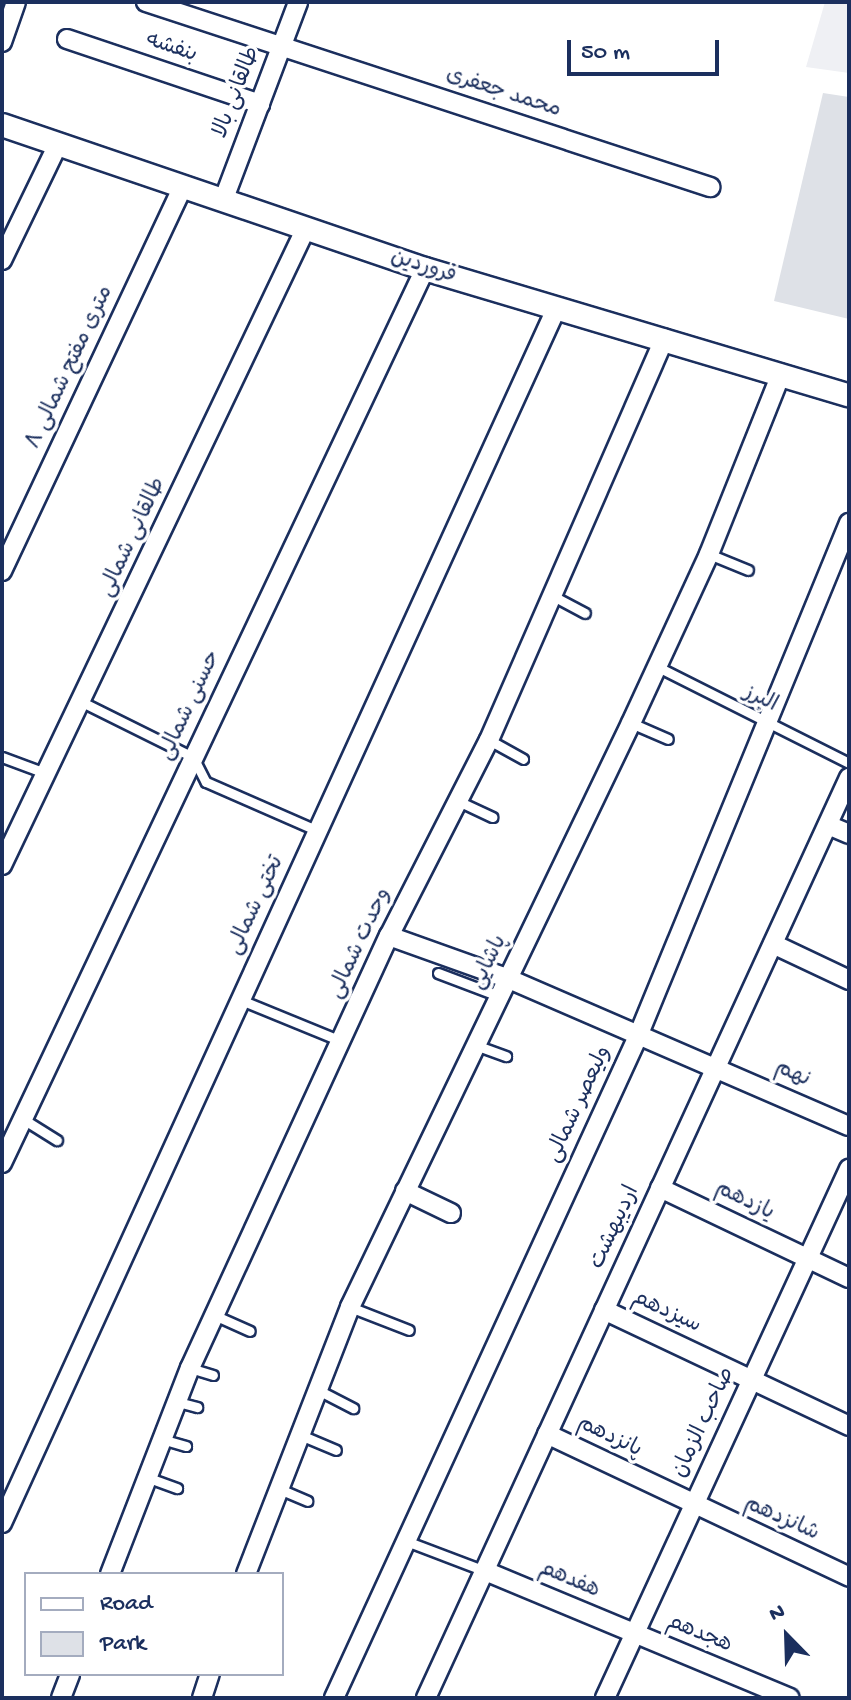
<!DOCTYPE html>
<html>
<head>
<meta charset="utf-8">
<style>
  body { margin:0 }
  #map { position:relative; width:851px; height:1700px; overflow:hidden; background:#fff; font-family:"Gochi Hand","Playpen Sans Arabic",sans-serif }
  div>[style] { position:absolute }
  .built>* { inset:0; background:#eff0f4 }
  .green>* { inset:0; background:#dee1e7 }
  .roads { filter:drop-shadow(2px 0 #1b2f5e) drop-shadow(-2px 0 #1b2f5e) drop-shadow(0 2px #1b2f5e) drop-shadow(0 -2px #1b2f5e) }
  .service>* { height:9px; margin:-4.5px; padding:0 4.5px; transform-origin:4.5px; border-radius:4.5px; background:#fff }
  .minor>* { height:18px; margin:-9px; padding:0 9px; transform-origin:9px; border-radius:9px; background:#fff }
  .tertiary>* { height:22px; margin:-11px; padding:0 11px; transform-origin:11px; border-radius:11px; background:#fff }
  span { translate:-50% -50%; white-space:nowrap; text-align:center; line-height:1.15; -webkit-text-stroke:7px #fff; paint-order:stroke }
  .street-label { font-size:22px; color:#1b2f5e }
  .frame { position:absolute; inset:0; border:4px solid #1b2f5e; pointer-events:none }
  .legend { position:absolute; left:24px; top:1572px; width:260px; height:104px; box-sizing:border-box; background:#fff; border:2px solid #a4acbf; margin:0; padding:10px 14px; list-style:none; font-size:24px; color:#1b2f5e }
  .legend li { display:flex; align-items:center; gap:16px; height:40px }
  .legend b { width:40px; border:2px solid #a4acbf }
  .north { position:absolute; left:747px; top:1596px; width:80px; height:80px; -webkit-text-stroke:6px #fff; paint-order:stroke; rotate:337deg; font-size:22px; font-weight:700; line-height:32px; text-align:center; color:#1b2f5e }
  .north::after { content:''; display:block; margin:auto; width:28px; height:36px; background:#1b2f5e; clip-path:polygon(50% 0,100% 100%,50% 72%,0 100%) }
  .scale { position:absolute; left:567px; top:40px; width:152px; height:36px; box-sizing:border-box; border:4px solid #1b2f5e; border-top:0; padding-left:10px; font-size:24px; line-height:28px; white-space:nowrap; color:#1b2f5e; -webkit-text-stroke:6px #fff; paint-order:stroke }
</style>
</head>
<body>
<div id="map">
  <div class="built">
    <i style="clip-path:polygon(825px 2px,849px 2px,849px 73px,806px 67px)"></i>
  </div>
  <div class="green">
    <i style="clip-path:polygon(823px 93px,849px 97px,849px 319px,774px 301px)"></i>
  </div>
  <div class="roads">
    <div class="service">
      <i style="left:709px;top:554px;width:42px;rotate:22.3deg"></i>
      <i style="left:553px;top:596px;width:36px;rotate:28deg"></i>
      <i style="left:656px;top:666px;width:216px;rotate:26.7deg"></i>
      <i style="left:84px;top:703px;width:122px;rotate:26.4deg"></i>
      <i style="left:193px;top:757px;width:28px;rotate:63deg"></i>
      <i style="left:206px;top:782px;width:122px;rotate:23.6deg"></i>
      <i style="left:631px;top:723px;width:40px;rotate:23.4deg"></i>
      <i style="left:489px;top:740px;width:39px;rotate:29deg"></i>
      <i style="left:2px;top:757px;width:46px;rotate:20.4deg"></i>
      <i style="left:458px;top:801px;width:38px;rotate:25deg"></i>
      <i style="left:438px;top:973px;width:65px;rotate:20.7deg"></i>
      <i style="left:241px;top:1000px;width:108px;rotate:22.3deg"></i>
      <i style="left:478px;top:1046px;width:30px;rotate:20deg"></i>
      <i style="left:23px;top:1119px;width:40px;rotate:32deg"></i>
      <i style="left:350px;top:1307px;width:63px;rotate:21.3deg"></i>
      <i style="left:214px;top:1315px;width:39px;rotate:24deg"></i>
      <i style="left:190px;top:1368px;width:24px;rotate:17deg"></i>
      <i style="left:316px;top:1389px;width:42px;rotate:27.2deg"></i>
      <i style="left:178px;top:1402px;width:20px;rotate:15deg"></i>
      <i style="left:298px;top:1434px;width:41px;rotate:22.8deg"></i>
      <i style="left:165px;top:1440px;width:22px;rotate:16deg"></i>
      <i style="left:149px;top:1478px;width:30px;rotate:20deg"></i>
      <i style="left:277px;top:1488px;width:33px;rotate:23deg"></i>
      <i style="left:406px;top:1541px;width:85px;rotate:20.8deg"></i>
    </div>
    <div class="minor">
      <i style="left:146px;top:2px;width:594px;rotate:18.16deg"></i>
      <i style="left:67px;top:39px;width:204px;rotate:18.6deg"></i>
      <i style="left:2px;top:42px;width:42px;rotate:-70.7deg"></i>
      <i style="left:223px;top:201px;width:213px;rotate:-69.3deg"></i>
      <i style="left:2px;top:260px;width:129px;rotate:-64.2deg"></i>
      <i style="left:2px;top:571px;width:425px;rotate:-64.8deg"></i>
      <i style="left:828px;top:825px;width:23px;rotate:23deg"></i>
      <i style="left:2px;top:865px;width:704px;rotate:-64.49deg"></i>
      <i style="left:389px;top:936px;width:127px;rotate:19.7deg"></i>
      <i style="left:509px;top:979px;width:370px;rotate:23.4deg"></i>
      <i style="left:773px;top:944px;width:84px;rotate:25.3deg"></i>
      <i style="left:2px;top:1163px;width:989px;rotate:-64.68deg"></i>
      <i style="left:660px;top:1188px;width:209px;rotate:25.5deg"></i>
      <i style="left:405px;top:1191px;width:51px;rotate:25.6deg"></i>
      <i style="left:604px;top:1310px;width:271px;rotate:25.3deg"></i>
      <i style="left:547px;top:1434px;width:334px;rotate:25.3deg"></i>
      <i style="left:2px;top:1523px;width:1334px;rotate:-65.47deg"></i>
      <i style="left:485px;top:1571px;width:330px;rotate:22.6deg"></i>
      <i style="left:110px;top:1574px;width:221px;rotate:-68.8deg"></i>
      <i style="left:190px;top:1368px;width:476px;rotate:-65.3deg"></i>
      <i style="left:389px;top:936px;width:220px;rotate:-63deg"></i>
      <i style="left:489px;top:740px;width:438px;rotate:-66.4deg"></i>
      <i style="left:246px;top:1574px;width:287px;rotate:-68.7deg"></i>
      <i style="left:350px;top:1307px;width:648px;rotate:-64.3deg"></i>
      <i style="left:631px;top:723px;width:186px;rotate:-65.2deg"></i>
      <i style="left:709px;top:554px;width:194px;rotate:-68.2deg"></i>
      <i style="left:61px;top:1698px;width:26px;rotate:-69deg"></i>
      <i style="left:202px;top:1698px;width:25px;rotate:-72deg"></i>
      <i style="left:334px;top:1698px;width:728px;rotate:-65.33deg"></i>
      <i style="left:638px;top:1036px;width:555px;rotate:-67.64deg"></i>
      <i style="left:426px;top:1698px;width:1013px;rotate:-65.31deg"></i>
      <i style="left:605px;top:1698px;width:583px;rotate:-65.24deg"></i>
    </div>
    <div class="tertiary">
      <i style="left:2px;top:125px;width:447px;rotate:18.8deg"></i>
      <i style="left:425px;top:269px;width:442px;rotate:16.6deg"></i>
    </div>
  </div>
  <div class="street-label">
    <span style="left:171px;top:49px;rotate:19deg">بنفشه</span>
    <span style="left:238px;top:93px;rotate:-69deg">طالقانی بالا</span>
    <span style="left:503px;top:94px;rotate:18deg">محمد جعفری</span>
    <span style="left:423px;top:268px;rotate:18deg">فروردین</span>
    <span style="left:71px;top:368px;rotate:-65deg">۸ متری مفتح شمالی</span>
    <span style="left:134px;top:538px;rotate:-65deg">طالقانی شمالی</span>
    <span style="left:760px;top:700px;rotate:27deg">البرز</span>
    <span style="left:191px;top:706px;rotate:-65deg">حسنی شمالی</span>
    <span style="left:257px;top:906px;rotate:-65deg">تختی شمالی</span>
    <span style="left:361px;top:944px;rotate:-65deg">وحدت شمالی</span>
    <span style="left:490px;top:963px;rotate:-64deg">پاشایی</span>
    <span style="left:792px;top:1075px;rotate:24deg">نهم</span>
    <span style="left:580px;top:1105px;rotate:-65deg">ولیعصر شمالی</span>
    <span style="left:744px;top:1202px;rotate:26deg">یازدهم</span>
    <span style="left:616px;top:1228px;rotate:-65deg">اردیبهشت</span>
    <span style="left:666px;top:1313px;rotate:25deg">سیزدهم</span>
    <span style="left:705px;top:1423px;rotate:-65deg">صاحب الزمان</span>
    <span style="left:609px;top:1438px;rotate:26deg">پانزدهم</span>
    <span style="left:781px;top:1520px;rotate:24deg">شانزدهم</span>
    <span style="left:569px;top:1581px;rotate:23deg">هفدهم</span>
    <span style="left:699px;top:1635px;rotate:22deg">هجدهم</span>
  </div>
  <div class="frame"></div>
  <ul class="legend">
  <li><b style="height:10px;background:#fff"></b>Road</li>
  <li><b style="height:22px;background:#dee1e7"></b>Park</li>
  </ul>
  <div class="north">N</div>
  <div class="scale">50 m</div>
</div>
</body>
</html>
